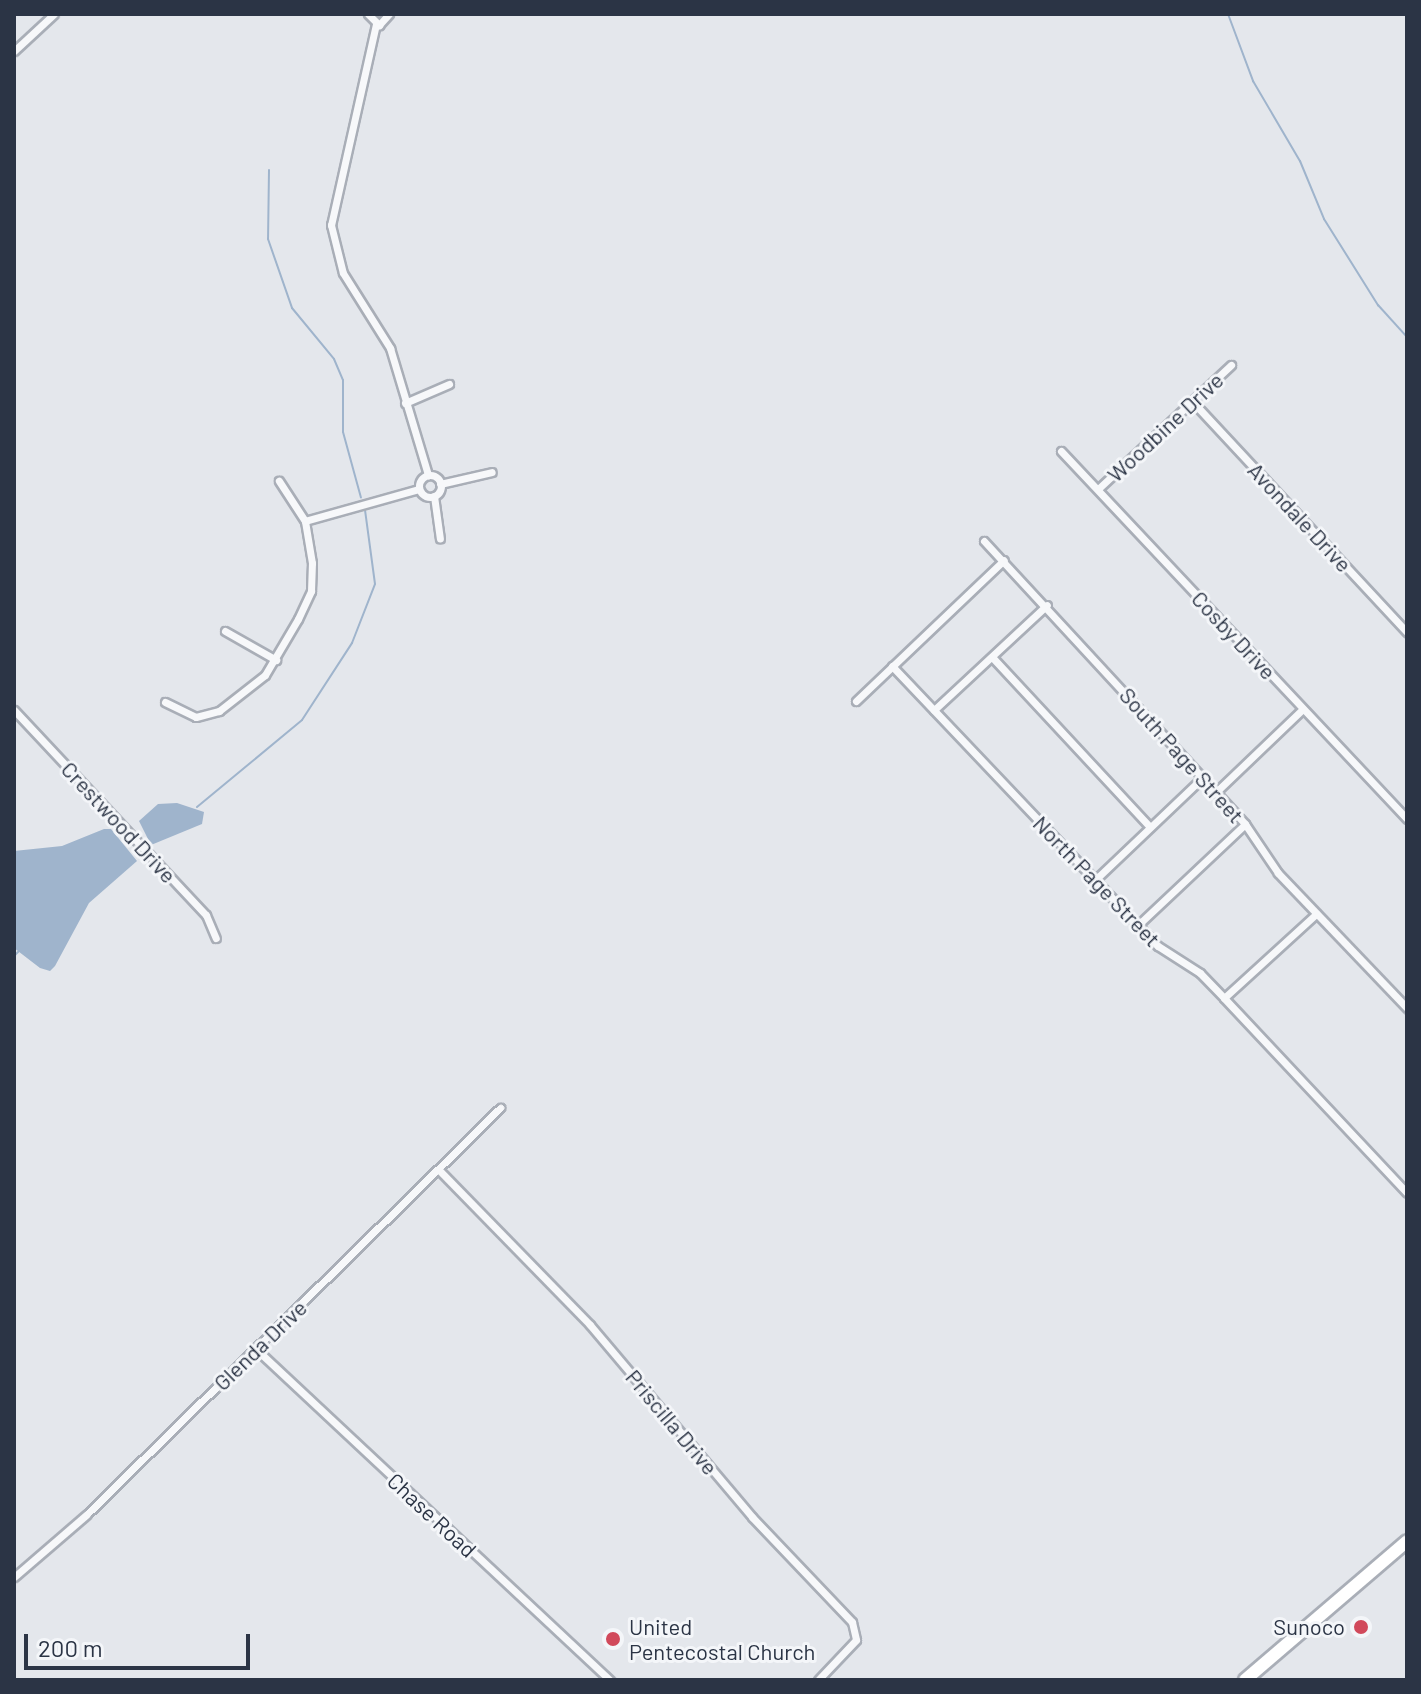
<!DOCTYPE html>
<html>
<head>
<meta charset="utf-8">
<style>
  body { margin:0 }
  #map { position:relative; width:1421px; height:1694px; overflow:hidden; background:#e4e7ec; font-family:Barlow,sans-serif }
  div>[style] { position:absolute }
  .water>* { inset:0; background:#9fb4cc }
  .stream>* { height:2px; margin:-1px; padding:0 1px; transform-origin:1px; border-radius:1px; background:#9fb4cc }
  .roads { filter:drop-shadow(2px 0 #a9aeb7) drop-shadow(-2px 0 #a9aeb7) drop-shadow(0 2px #a9aeb7) drop-shadow(0 -2px #a9aeb7) }
  .street>* { height:7px; margin:-3.5px; padding:0 3.5px; transform-origin:3.5px; border-radius:3.5px; background:#f7f8fa }
  .street>.ring { margin:-3.5px; padding:0; box-sizing:content-box; background:none; border:7px solid #f7f8fa; border-radius:50% }
  .highway>* { height:12px; margin:-6px; padding:0 6px; transform-origin:6px; border-radius:6px; background:#fff }
  .dots>* { width:22px; height:22px; translate:-50% -50%; box-sizing:border-box; border:4px solid #f4f6f9; border-radius:50% }
  span { translate:-50% -50%; white-space:nowrap; text-align:center; line-height:1.15; -webkit-text-stroke:6px #f4f6f9; paint-order:stroke }
  .street-label { font-size:22px; color:#2b3445 }
  .poi-label { font-size:22px; color:#2b3445 }
  .left { translate:0 -50%; text-align:left }
  .right { translate:-100% -50%; text-align:right }
  .frame { position:absolute; inset:0; border:16px solid #2b3445; pointer-events:none }
  .scale { position:absolute; left:24px; top:1634px; width:226px; height:36px; box-sizing:border-box; border:4px solid #2b3445; border-top:0; padding-left:10px; font-size:24px; line-height:28px; white-space:nowrap; color:#2b3445; -webkit-text-stroke:6px #f4f6f9; paint-order:stroke }
</style>
</head>
<body>
<div id="map">
  <div class="water">
    <i style="clip-path:polygon(177px 803px,204px 812px,202px 824px,151px 845px,139px 821px,158px 804px)"></i>
    <i style="clip-path:polygon(104px 829px,111px 829px,137px 861px,89px 903px,55px 966px,50px 971px,40px 968px,14px 948px,14px 851px,62px 846px)"></i>
  </div>
  <div class="stream">
    <i style="left:1228px;top:14px;width:72px;rotate:69.5deg"></i>
    <i style="left:1253px;top:81px;width:93px;rotate:59.6deg"></i>
    <i style="left:1300px;top:161px;width:63px;rotate:67.5deg"></i>
    <i style="left:1324px;top:219px;width:102px;rotate:57.9deg"></i>
    <i style="left:1378px;top:305px;width:43px;rotate:47.8deg"></i>
    <i style="left:269px;top:170px;width:69px;rotate:90.8deg"></i>
    <i style="left:268px;top:239px;width:73px;rotate:70.8deg"></i>
    <i style="left:292px;top:308px;width:66px;rotate:50.5deg"></i>
    <i style="left:334px;top:359px;width:23px;rotate:67deg"></i>
    <i style="left:343px;top:380px;width:52px;rotate:90deg"></i>
    <i style="left:343px;top:432px;width:68px;rotate:74.7deg"></i>
    <i style="left:197px;top:807px;width:136px;rotate:-39.6deg"></i>
    <i style="left:302px;top:720px;width:92px;rotate:-57deg"></i>
    <i style="left:352px;top:643px;width:63px;rotate:-68.7deg"></i>
    <i style="left:375px;top:584px;width:75px;rotate:-97.7deg"></i>
    <i style="left:14px;top:956px;width:6px;rotate:-45deg"></i>
  </div>
  <div class="roads">
    <div class="street">
      <i style="left:368px;top:14px;width:16px;rotate:45deg"></i>
      <i style="left:379px;top:25px;width:15px;rotate:-48deg"></i>
      <i style="left:376px;top:24px;width:206px;rotate:102.6deg"></i>
      <i style="left:331px;top:225px;width:49px;rotate:76deg"></i>
      <i style="left:343px;top:273px;width:89px;rotate:57.9deg"></i>
      <i style="left:390px;top:348px;width:133px;rotate:73.3deg"></i>
      <i style="left:14px;top:51px;width:54px;rotate:-42.8deg"></i>
      <i style="left:1192px;top:401px;width:316px;rotate:47.1deg"></i>
      <i style="left:405px;top:403px;width:48px;rotate:-23.4deg"></i>
      <i style="left:1061px;top:451px;width:505px;rotate:46.76deg"></i>
      <i class="ring" style="left:419px;top:475px;width:15px;height:15px"></i>
      <i style="left:440px;top:484px;width:53px;rotate:-13deg"></i>
      <i style="left:1098px;top:489px;width:182px;rotate:-43deg"></i>
      <i style="left:434px;top:496px;width:43px;rotate:82.1deg"></i>
      <i style="left:305px;top:521px;width:118px;rotate:-15.7deg"></i>
      <i style="left:984px;top:541px;width:385px;rotate:47.3deg"></i>
      <i style="left:1245px;top:824px;width:59px;rotate:56deg"></i>
      <i style="left:1278px;top:873px;width:187px;rotate:46.3deg"></i>
      <i style="left:225px;top:631px;width:59px;rotate:29.6deg"></i>
      <i style="left:992px;top:657px;width:232px;rotate:47.1deg"></i>
      <i style="left:892px;top:666px;width:386px;rotate:46.5deg"></i>
      <i style="left:1158px;top:946px;width:50px;rotate:32.7deg"></i>
      <i style="left:1200px;top:973px;width:35px;rotate:46deg"></i>
      <i style="left:1224px;top:998px;width:267px;rotate:46.8deg"></i>
      <i style="left:856px;top:701px;width:204px;rotate:-43.6deg"></i>
      <i style="left:165px;top:702px;width:34px;rotate:26deg"></i>
      <i style="left:196px;top:717px;width:24px;rotate:-15deg"></i>
      <i style="left:219px;top:711px;width:58px;rotate:-38deg"></i>
      <i style="left:265px;top:675px;width:65px;rotate:-59.5deg"></i>
      <i style="left:298px;top:619px;width:31px;rotate:-65deg"></i>
      <i style="left:311px;top:591px;width:28px;rotate:-88deg"></i>
      <i style="left:312px;top:563px;width:43px;rotate:-99.5deg"></i>
      <i style="left:305px;top:521px;width:48px;rotate:-123deg"></i>
      <i style="left:14px;top:710px;width:281px;rotate:46.9deg"></i>
      <i style="left:206px;top:915px;width:25px;rotate:67deg"></i>
      <i style="left:934px;top:710px;width:154px;rotate:-42.9deg"></i>
      <i style="left:1216px;top:792px;width:120px;rotate:-43.7deg"></i>
      <i style="left:1095px;top:880px;width:149px;rotate:-43.6deg"></i>
      <i style="left:1138px;top:925px;width:147px;rotate:-43.3deg"></i>
      <i style="left:1224px;top:998px;width:125px;rotate:-42.4deg"></i>
      <i style="left:439px;top:1170px;width:216px;rotate:45.7deg"></i>
      <i style="left:590px;top:1325px;width:251px;rotate:49.8deg"></i>
      <i style="left:752px;top:1517px;width:145px;rotate:46.4deg"></i>
      <i style="left:852px;top:1622px;width:18px;rotate:77deg"></i>
      <i style="left:856px;top:1640px;width:55px;rotate:133.5deg"></i>
      <i style="left:256px;top:1349px;width:485px;rotate:43.1deg"></i>
      <i style="left:14px;top:1577px;width:95px;rotate:-40.7deg"></i>
      <i style="left:86px;top:1515px;width:581px;rotate:-44.51deg"></i>
    </div>
    <div class="highway">
      <i style="left:1245px;top:1680px;width:213px;rotate:-40.6deg"></i>
    </div>
  </div>
  <div class="dots">
    <i style="left:1361px;top:1627px;background:#d1495b"></i>
    <i style="left:613px;top:1639px;background:#d1495b"></i>
  </div>
  <div class="street-label">
    <span style="left:1165px;top:427px;rotate:-43deg">Woodbine Drive</span>
    <span style="left:1300px;top:517px;rotate:47deg">Avondale Drive</span>
    <span style="left:1234px;top:635px;rotate:47deg">Cosby Drive</span>
    <span style="left:1182px;top:755px;rotate:48deg">South Page Street</span>
    <span style="left:119px;top:822px;rotate:47deg">Crestwood Drive</span>
    <span style="left:1097px;top:881px;rotate:46deg">North Page Street</span>
    <span style="left:260px;top:1345px;rotate:-44deg">Glenda Drive</span>
    <span style="left:672px;top:1422px;rotate:50deg">Priscilla Drive</span>
    <span style="left:432px;top:1515px;rotate:43deg">Chase Road</span>
  </div>
  <div class="poi-label">
    <span class="left" style="left:629px;top:1639px">United<br>Pentecostal Church</span>
    <span class="right" style="left:1345px;top:1627px">Sunoco</span>
  </div>
  <div class="frame"></div>
  <div class="scale">200 m</div>
</div>
</body>
</html>
